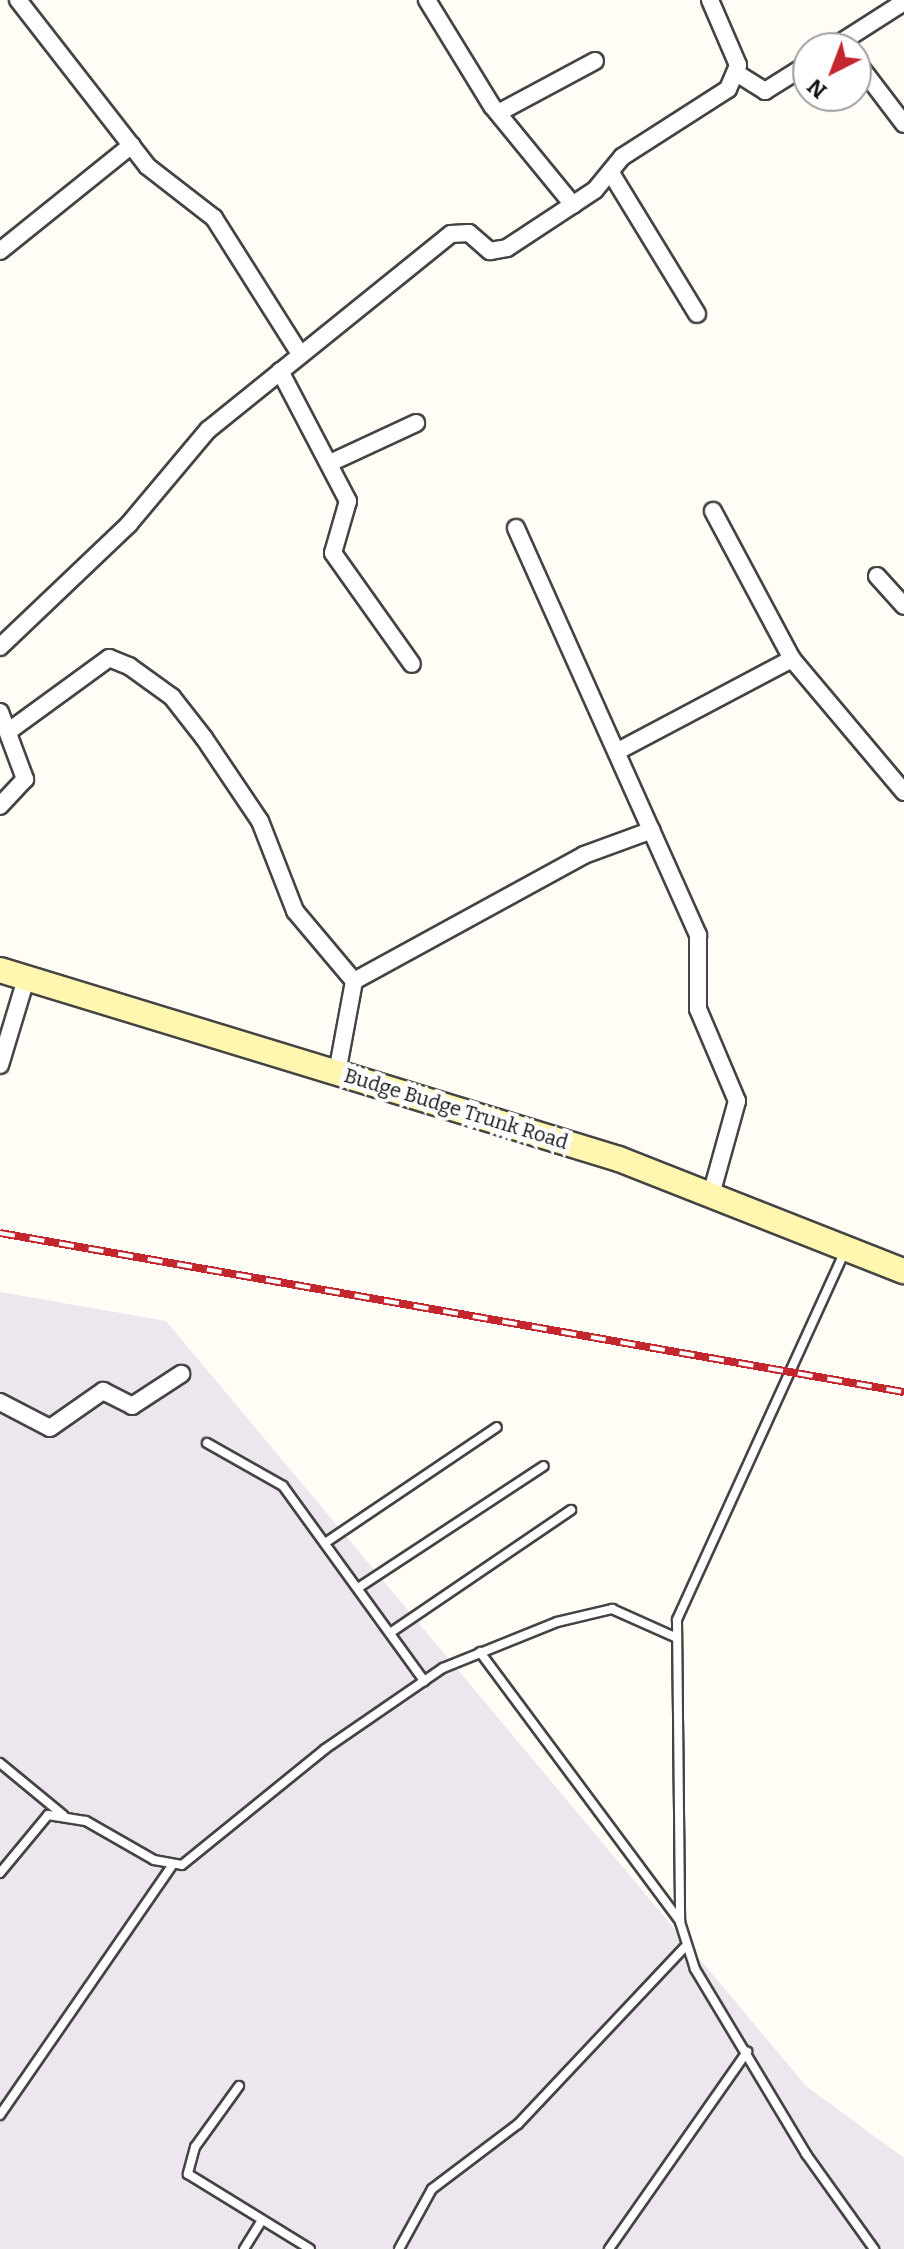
<!DOCTYPE html>
<html>
<head>
<meta charset="utf-8">
<style>
  body { margin:0 }
  #map { position:relative; width:904px; height:2249px; overflow:hidden; background:#fffdf5; font-family:Bitter,serif }
  div>[style] { position:absolute }
  .industrial>* { inset:0; background:#eee6ef }
  .roads { filter:drop-shadow(2px 0 #444) drop-shadow(-2px 0 #444) drop-shadow(0 2px #444) drop-shadow(0 -2px #444) }
  .service>* { height:8px; margin:-4px; padding:0 4px; transform-origin:4px; border-radius:4px; background:#fff }
  .minor>* { height:16px; margin:-8px; padding:0 8px; transform-origin:8px; border-radius:8px; background:#fff }
  .secondary>* { height:24px; margin:-12px; padding:0 12px; transform-origin:12px; border-radius:12px; background:#fff6b0 }
  .rail>* { height:8px; margin-top:-4px; transform-origin:0; background:repeating-linear-gradient(90deg,#fff 0 15px,#c4262e 0 30px); box-sizing:border-box; border-block:2px solid #c4262e }
  span { translate:-50% -50%; white-space:nowrap; text-align:center; line-height:1.15; -webkit-text-stroke:8px #fff; paint-order:stroke }
  .street-label { font-size:20px; color:#111 }
  .north { position:absolute; left:792px; top:32px; width:80px; height:80px; box-sizing:border-box; background:#fff; border:2px solid #a0a0a0; border-radius:50%; rotate:222deg; font-size:22px; font-weight:700; line-height:32px; text-align:center; color:#111 }
  .north::after { content:''; display:block; margin:auto; width:28px; height:36px; background:#c4262e; clip-path:polygon(50% 0,100% 100%,50% 72%,0 100%) }
</style>
</head>
<body>
<div id="map">
  <div class="industrial">
    <i style="clip-path:polygon(0 1292px,166px 1321px,806px 2086px,904px 2158px,904px 2249px,0 2249px)"></i>
  </div>
  <div class="roads">
    <div class="service">
      <i style="left:845px;top:1251px;width:405px;rotate:114.5deg"></i>
      <i style="left:677px;top:1620px;width:302px;rotate:89.4deg"></i>
      <i style="left:680px;top:1922px;width:49px;rotate:72.3deg"></i>
      <i style="left:695px;top:1969px;width:216px;rotate:59deg"></i>
      <i style="left:806px;top:2154px;width:117px;rotate:54.4deg"></i>
      <i style="left:207px;top:1443px;width:87px;rotate:29.5deg"></i>
      <i style="left:283px;top:1486px;width:241px;rotate:54.1deg"></i>
      <i style="left:325px;top:1543px;width:207px;rotate:-34deg"></i>
      <i style="left:358px;top:1588px;width:222px;rotate:-33.3deg"></i>
      <i style="left:390px;top:1633px;width:219px;rotate:-34.2deg"></i>
      <i style="left:480px;top:1652px;width:335px;rotate:53.4deg"></i>
      <i style="left:0;top:1763px;width:82px;rotate:39.5deg"></i>
      <i style="left:0;top:1873px;width:75px;rotate:-50.4deg"></i>
      <i style="left:48px;top:1815px;width:38px;rotate:9deg"></i>
      <i style="left:86px;top:1821px;width:78px;rotate:29.8deg"></i>
      <i style="left:154px;top:1860px;width:28px;rotate:10deg"></i>
      <i style="left:182px;top:1865px;width:184px;rotate:-39deg"></i>
      <i style="left:325px;top:1749px;width:143px;rotate:-34.5deg"></i>
      <i style="left:443px;top:1668px;width:123px;rotate:-22deg"></i>
      <i style="left:557px;top:1622px;width:57px;rotate:-13.3deg"></i>
      <i style="left:612px;top:1609px;width:69px;rotate:24deg"></i>
      <i style="left:239px;top:2086px;width:75px;rotate:125.8deg"></i>
      <i style="left:195px;top:2147px;width:28px;rotate:105deg"></i>
      <i style="left:188px;top:2174px;width:143px;rotate:31.6deg"></i>
      <i style="left:0;top:2115px;width:303px;rotate:-55.4deg"></i>
      <i style="left:244px;top:2249px;width:31px;rotate:-58deg"></i>
      <i style="left:399px;top:2249px;width:68px;rotate:-61.2deg"></i>
      <i style="left:432px;top:2189px;width:108px;rotate:-37.1deg"></i>
      <i style="left:518px;top:2124px;width:242px;rotate:-46.7deg"></i>
      <i style="left:609px;top:2249px;width:241px;rotate:-55deg"></i>
    </div>
    <div class="minor">
      <i style="left:18px;top:0;width:210px;rotate:52.1deg"></i>
      <i style="left:147px;top:166px;width:85px;rotate:37.8deg"></i>
      <i style="left:214px;top:218px;width:161px;rotate:57.7deg"></i>
      <i style="left:427px;top:0;width:124px;rotate:58.5deg"></i>
      <i style="left:492px;top:106px;width:128px;rotate:50.7deg"></i>
      <i style="left:832px;top:48px;width:85px;rotate:-32.6deg"></i>
      <i style="left:856px;top:61px;width:79px;rotate:52.7deg"></i>
      <i style="left:738px;top:74px;width:32px;rotate:32deg"></i>
      <i style="left:765px;top:91px;width:51px;rotate:-32.1deg"></i>
      <i style="left:498px;top:113px;width:110px;rotate:-28.2deg"></i>
      <i style="left:611px;top:173px;width:165px;rotate:58.6deg"></i>
      <i style="left:0;top:251px;width:169px;rotate:-38.8deg"></i>
      <i style="left:280px;top:371px;width:147px;rotate:62.4deg"></i>
      <i style="left:348px;top:501px;width:54px;rotate:106.1deg"></i>
      <i style="left:333px;top:553px;width:136px;rotate:54.6deg"></i>
      <i style="left:330px;top:463px;width:95px;rotate:-24.9deg"></i>
      <i style="left:713px;top:511px;width:168px;rotate:61.9deg"></i>
      <i style="left:792px;top:659px;width:174px;rotate:49.9deg"></i>
      <i style="left:516px;top:528px;width:446px;rotate:65.9deg"></i>
      <i style="left:698px;top:935px;width:74px;rotate:90deg"></i>
      <i style="left:698px;top:1009px;width:100px;rotate:67deg"></i>
      <i style="left:737px;top:1101px;width:98px;rotate:105.5deg"></i>
      <i style="left:877px;top:576px;width:40px;rotate:48deg"></i>
      <i style="left:0;top:647px;width:178px;rotate:-43.6deg"></i>
      <i style="left:129px;top:524px;width:123px;rotate:-50deg"></i>
      <i style="left:208px;top:430px;width:312px;rotate:-38.9deg"></i>
      <i style="left:451px;top:234px;width:18px;rotate:-3deg"></i>
      <i style="left:469px;top:233px;width:28px;rotate:41deg"></i>
      <i style="left:490px;top:251px;width:17px;rotate:-10deg"></i>
      <i style="left:507px;top:248px;width:105px;rotate:-33.4deg"></i>
      <i style="left:595px;top:190px;width:43px;rotate:-50.7deg"></i>
      <i style="left:622px;top:157px;width:126px;rotate:-32.7deg"></i>
      <i style="left:728px;top:89px;width:26px;rotate:-67deg"></i>
      <i style="left:738px;top:65px;width:71px;rotate:-113.3deg"></i>
      <i style="left:0;top:712px;width:72px;rotate:69.5deg"></i>
      <i style="left:25px;top:779px;width:37px;rotate:133deg"></i>
      <i style="left:9px;top:731px;width:124px;rotate:-36.1deg"></i>
      <i style="left:109px;top:658px;width:22px;rotate:22deg"></i>
      <i style="left:129px;top:666px;width:53px;rotate:35.8deg"></i>
      <i style="left:172px;top:697px;width:52px;rotate:52deg"></i>
      <i style="left:204px;top:738px;width:100px;rotate:56deg"></i>
      <i style="left:260px;top:821px;width:97px;rotate:68.7deg"></i>
      <i style="left:295px;top:911px;width:92px;rotate:49.9deg"></i>
      <i style="left:354px;top:981px;width:262px;rotate:-28.7deg"></i>
      <i style="left:584px;top:855px;width:72px;rotate:-20.2deg"></i>
      <i style="left:618px;top:751px;width:197px;rotate:-27.9deg"></i>
      <i style="left:0;top:1065px;width:90px;rotate:-73.2deg"></i>
      <i style="left:337px;top:1073px;width:94px;rotate:-79.5deg"></i>
      <i style="left:0;top:1402px;width:56px;rotate:27.5deg"></i>
      <i style="left:50px;top:1428px;width:65px;rotate:-34.9deg"></i>
      <i style="left:103px;top:1391px;width:33px;rotate:27deg"></i>
      <i style="left:132px;top:1406px;width:59px;rotate:-33.1deg"></i>
    </div>
    <div class="secondary">
      <i style="left:0;top:970px;width:647px;rotate:16.98deg"></i>
      <i style="left:619px;top:1159px;width:306px;rotate:21.5deg"></i>
    </div>
  </div>
  <div class="rail">
    <i style="left:0;top:1233px;width:918px;rotate:9.98deg"></i>
  </div>
  <div class="street-label">
    <span style="left:456px;top:1109px;rotate:17deg">Budge Budge Trunk Road</span>
  </div>
  <div class="north">N</div>
</div>
</body>
</html>
